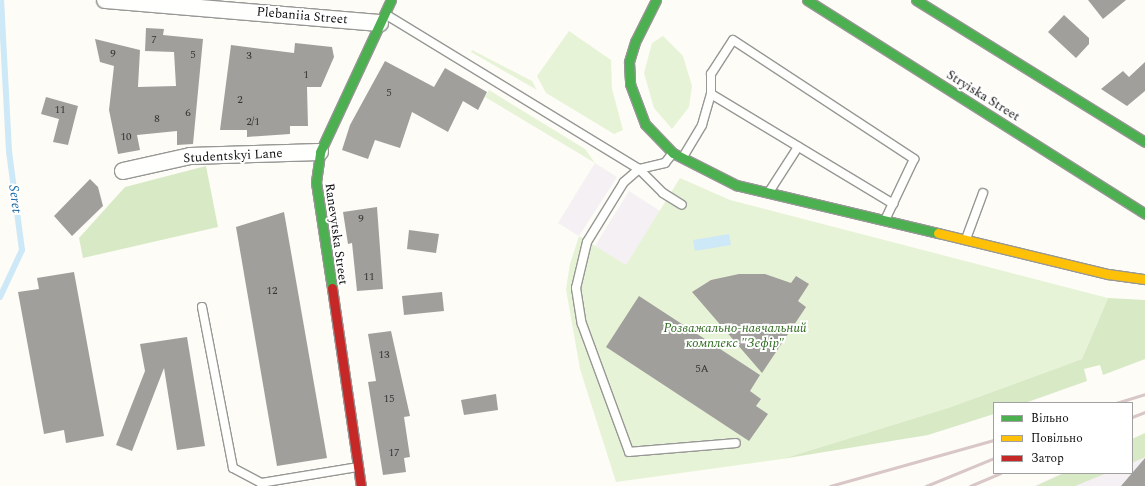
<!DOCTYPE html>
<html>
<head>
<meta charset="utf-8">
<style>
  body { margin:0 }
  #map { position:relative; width:1145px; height:486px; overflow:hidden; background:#fdfcf7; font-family:Spectral,serif }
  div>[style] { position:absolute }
  .industrial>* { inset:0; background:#f5f0f3 }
  .green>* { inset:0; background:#e7f3d7 }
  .forest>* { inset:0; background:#d8eac5 }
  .water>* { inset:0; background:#cde8f7 }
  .stream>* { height:6px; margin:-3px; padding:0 3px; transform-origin:3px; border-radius:3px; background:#cde8f7 }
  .building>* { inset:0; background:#a19f9c }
  .roads { filter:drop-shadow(1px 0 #979795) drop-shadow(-1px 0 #979795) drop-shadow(0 1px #979795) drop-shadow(0 -1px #979795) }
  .lane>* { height:8px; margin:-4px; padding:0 4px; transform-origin:4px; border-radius:4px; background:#fffffe }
  .street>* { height:16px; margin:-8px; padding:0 8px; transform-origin:8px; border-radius:8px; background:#fffffe }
  .fast>* { height:9px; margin:-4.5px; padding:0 4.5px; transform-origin:4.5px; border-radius:4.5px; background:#4caf50 }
  .slow>* { height:9px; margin:-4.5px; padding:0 4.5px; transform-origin:4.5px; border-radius:4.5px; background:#ffc107 }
  .jam>* { height:9px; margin:-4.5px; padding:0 4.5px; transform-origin:4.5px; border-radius:4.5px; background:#c62828 }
  .rail>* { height:3px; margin:-1.5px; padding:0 1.5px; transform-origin:1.5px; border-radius:1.5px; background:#d9c6c7 }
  span { translate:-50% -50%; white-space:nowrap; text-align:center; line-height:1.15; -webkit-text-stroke:4px #fff; paint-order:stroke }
  .number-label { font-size:11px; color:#353434 }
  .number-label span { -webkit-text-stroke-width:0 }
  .street-label { font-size:13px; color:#111 }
  .park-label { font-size:13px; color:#2f6b1f; font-style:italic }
  .water-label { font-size:14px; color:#1768a6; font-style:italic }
  .legend { position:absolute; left:993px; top:402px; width:140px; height:72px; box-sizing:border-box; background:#fff; border:1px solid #a0a0a0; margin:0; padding:5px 7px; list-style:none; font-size:12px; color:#111 }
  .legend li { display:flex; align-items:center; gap:8px; height:20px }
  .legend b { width:20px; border:1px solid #a0a0a0 }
</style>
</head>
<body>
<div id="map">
  <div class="industrial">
    <i style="clip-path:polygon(595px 163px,617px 177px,579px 236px,558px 223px)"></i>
    <i style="clip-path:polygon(629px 191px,660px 211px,626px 266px,595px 246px)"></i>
    <i style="clip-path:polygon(1145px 448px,1145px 486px,1034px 486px,1063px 473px,1132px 473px,1132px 454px)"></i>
  </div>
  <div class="green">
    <i style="clip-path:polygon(569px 31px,611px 60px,612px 89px,623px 130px,614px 134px,546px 93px,537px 76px)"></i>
    <i style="clip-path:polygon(663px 36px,683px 56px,692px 86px,689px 107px,672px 129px,654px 108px,644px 73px,652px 43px)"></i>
    <i style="clip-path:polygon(472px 50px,532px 81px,537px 90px,471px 52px)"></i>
    <i style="clip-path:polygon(489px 90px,585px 149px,595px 163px,485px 97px)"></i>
    <i style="clip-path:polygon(680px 178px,730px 200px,1108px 298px,1082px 359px,948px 408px,782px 459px,616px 482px,580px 369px,566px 289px,570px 264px,579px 236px,626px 265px)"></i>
  </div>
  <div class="forest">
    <i style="clip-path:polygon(206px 166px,218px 227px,83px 258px,79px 238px,125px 187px)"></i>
    <i style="clip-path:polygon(1108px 298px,1145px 300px,1145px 359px,1103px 375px,1100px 365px,1084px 369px,1087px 381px,1025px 403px,994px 403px,994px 414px,928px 435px,782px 459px,948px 408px,1082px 359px)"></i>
    <i style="clip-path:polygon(1145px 433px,1145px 457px,1132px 463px,1132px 439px)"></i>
    <i style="clip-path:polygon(1064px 473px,1107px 473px,1075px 486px,1036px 486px)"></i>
  </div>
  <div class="water">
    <i style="clip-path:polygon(729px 234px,731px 245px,695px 251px,693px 240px)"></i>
  </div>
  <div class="stream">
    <i style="left:0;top:297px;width:52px;rotate:-64.9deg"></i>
    <i style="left:22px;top:250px;width:100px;rotate:-97.5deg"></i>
    <i style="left:9px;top:151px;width:151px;rotate:-93deg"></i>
  </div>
  <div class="building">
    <i style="clip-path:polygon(1088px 0,1126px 0,1103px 19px)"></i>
    <i style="clip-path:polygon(1064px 15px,1089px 38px,1089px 44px,1076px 58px,1048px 32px)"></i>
    <i style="clip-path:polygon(146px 28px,164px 29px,163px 35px,203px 39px,193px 144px,177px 145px,177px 131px,137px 135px,140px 150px,118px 154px,109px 110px,114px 66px,100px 62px,95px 39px,140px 50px,138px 87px,176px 86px,174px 52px,145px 51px)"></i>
    <i style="clip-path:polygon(295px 43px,332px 47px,334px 57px,321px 87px,307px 87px,308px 126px,290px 126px,290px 134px,247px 137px,247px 130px,220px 130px,231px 45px,294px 53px)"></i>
    <i style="clip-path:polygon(385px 61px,434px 87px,445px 68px,487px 92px,478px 110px,463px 101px,448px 132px,412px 112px,400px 148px,375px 140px,368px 159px,342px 150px,350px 125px)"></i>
    <i style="clip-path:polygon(1145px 62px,1145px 91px,1127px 106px,1101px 89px,1123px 71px,1129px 77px)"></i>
    <i style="clip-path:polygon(46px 97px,78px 106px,68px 145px,53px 142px,59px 119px,41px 114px)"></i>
    <i style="clip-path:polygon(90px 179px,98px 187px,103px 206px,72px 236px,54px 216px)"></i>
    <i style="clip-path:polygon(377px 207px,383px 289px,357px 291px,352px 243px,348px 244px,343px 212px)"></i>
    <i style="clip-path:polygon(284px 212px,327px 458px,277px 466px,236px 227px)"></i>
    <i style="clip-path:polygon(409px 230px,439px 234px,436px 253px,407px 249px)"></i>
    <i style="clip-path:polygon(74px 272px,104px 436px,66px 443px,64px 430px,44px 434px,18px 292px,39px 289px,37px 278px)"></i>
    <i style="clip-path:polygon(739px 274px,765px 274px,791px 283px,796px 276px,809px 284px,798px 301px,806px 307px,762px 373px,692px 292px,711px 280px)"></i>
    <i style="clip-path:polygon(442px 292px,444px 311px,404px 315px,402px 296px)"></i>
    <i style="clip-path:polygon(639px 296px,760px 375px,750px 391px,761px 399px,756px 406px,768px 414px,749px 441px,606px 347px)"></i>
    <i style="clip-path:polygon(391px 331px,410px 416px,404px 417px,410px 457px,404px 458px,406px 472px,383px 475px,368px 382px,376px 381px,368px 334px)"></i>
    <i style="clip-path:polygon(187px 337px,205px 446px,177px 450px,164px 368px,132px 451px,116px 445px,145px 371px,140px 344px)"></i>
    <i style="clip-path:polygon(496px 394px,498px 410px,464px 415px,461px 400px)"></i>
    <i style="clip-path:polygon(1145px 458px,1145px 486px,1121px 486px)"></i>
  </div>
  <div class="roads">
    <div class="lane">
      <i style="left:385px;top:14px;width:298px;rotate:31.4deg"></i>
      <i style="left:639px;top:169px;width:34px;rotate:45deg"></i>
      <i style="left:663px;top:193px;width:22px;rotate:32deg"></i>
      <i style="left:711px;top:94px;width:213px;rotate:31.1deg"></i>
      <i style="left:672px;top:154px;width:11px;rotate:128deg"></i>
      <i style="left:665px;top:163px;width:27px;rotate:167deg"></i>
      <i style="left:639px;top:169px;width:20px;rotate:139deg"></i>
      <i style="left:624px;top:182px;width:70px;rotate:121.7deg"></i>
      <i style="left:587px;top:242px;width:47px;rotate:103.4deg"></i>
      <i style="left:576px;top:288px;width:36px;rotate:81deg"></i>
      <i style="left:582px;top:324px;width:136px;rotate:69.8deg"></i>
      <i style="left:629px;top:452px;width:107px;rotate:-4.8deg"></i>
      <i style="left:683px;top:157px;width:37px;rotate:-59deg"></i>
      <i style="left:702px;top:125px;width:32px;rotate:-74deg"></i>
      <i style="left:711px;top:94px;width:20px;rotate:-90deg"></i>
      <i style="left:711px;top:74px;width:40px;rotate:-57.1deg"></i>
      <i style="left:733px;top:40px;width:217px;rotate:33.3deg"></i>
      <i style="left:914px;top:159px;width:68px;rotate:115.4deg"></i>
      <i style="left:769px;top:192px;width:54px;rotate:-57.2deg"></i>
      <i style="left:966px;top:239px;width:49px;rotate:-69.7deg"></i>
      <i style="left:202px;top:307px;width:164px;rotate:79.1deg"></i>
      <i style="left:233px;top:468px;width:32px;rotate:28deg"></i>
      <i style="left:261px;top:483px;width:98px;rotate:-9.4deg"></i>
    </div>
    <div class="street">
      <i style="left:105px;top:0;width:276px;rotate:4.8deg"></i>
      <i style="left:123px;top:171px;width:69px;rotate:-12.6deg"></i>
      <i style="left:190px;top:156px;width:130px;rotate:-1.8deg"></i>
    </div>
    <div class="fast">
      <i style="left:656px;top:0;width:47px;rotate:116.6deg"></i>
      <i style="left:635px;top:42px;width:21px;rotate:107deg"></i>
      <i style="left:629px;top:62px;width:22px;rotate:87deg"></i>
      <i style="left:630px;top:84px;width:43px;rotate:69.4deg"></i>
      <i style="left:645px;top:124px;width:40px;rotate:46deg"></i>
      <i style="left:673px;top:153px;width:71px;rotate:26.9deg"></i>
      <i style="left:736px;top:185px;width:208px;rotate:13.4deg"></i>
      <i style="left:807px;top:0;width:400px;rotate:32.3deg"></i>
      <i style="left:916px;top:0;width:269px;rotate:31.8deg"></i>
      <i style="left:332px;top:288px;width:107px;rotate:-98.6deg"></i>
      <i style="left:316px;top:182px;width:30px;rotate:-82deg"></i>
      <i style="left:320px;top:152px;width:168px;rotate:-65deg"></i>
    </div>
    <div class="slow">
      <i style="left:938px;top:233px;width:175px;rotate:13.6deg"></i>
      <i style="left:1108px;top:274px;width:37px;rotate:8deg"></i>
    </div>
    <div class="jam">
      <i style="left:332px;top:288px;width:200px;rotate:81.7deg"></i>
    </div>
  </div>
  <div class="rail">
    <i style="left:1116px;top:403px;width:30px;rotate:-17deg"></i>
    <i style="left:1132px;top:417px;width:14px;rotate:-21deg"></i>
    <i style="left:830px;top:486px;width:170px;rotate:-15.7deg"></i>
    <i style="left:926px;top:486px;width:74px;rotate:-22.4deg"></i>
    <i style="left:970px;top:486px;width:33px;rotate:-23deg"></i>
  </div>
  <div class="number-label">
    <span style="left:154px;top:40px">7</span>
    <span style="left:113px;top:54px">9</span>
    <span style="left:193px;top:55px">5</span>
    <span style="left:249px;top:56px">3</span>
    <span style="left:306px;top:75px">1</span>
    <span style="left:389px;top:93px">5</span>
    <span style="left:240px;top:100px">2</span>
    <span style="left:60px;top:110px">11</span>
    <span style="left:188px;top:113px">6</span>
    <span style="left:157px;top:119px">8</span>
    <span style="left:253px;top:122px">2/1</span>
    <span style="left:126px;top:137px">10</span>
    <span style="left:361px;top:219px">9</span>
    <span style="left:369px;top:277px">11</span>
    <span style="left:272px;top:291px">12</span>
    <span style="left:384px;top:355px">13</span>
    <span style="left:702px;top:369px">5А</span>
    <span style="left:389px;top:399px">15</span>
    <span style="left:394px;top:453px">17</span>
  </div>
  <div class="street-label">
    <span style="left:302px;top:16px;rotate:5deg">Plebaniia Street</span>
    <span style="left:983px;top:96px;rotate:32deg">Stryiska Street</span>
    <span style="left:233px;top:156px;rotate:-3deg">Studentskyi Lane</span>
    <span style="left:336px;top:234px;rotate:82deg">Ranevytska Street</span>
  </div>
  <div class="park-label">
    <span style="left:735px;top:336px">Розважально-навчальний<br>комплекс "Зефір"</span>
  </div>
  <div class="water-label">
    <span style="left:15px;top:199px;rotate:83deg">Seret</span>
  </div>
  <ul class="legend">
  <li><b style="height:5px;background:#4caf50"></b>Вільно</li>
  <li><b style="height:5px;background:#ffc107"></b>Повільно</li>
  <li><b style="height:5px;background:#c62828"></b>Затор</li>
  </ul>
</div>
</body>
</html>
